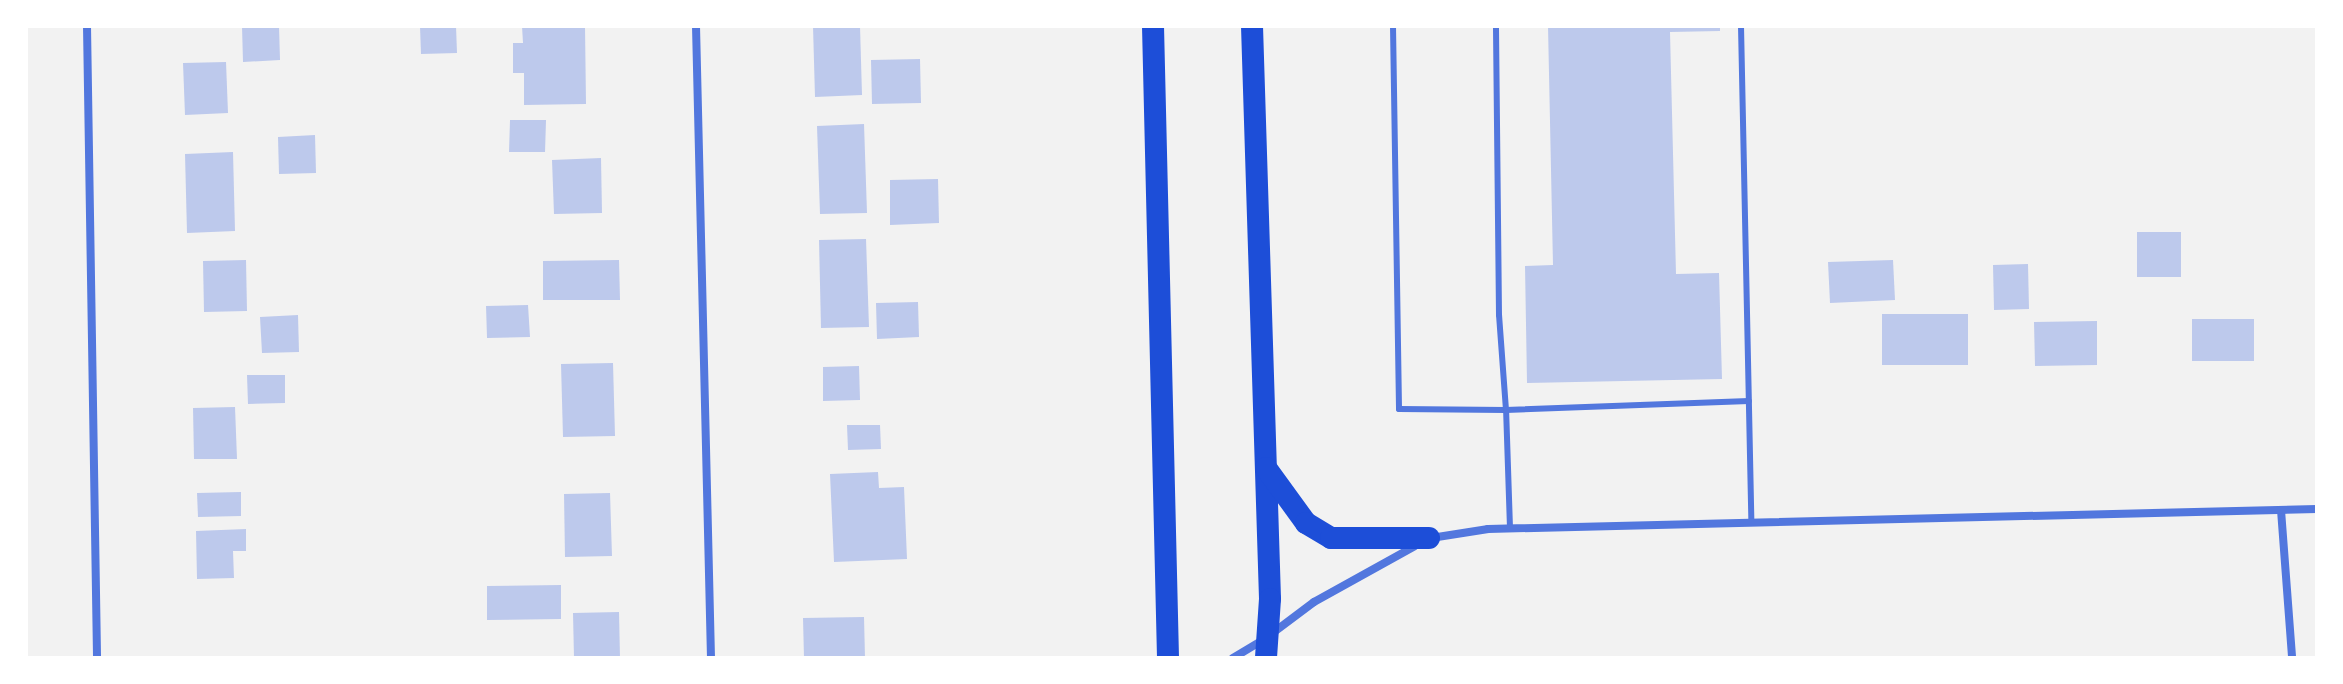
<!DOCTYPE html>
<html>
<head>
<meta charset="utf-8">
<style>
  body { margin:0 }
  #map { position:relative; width:2343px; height:684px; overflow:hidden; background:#f2f2f2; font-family:"IBM Plex Sans",sans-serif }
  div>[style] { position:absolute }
  .building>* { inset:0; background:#bdc9ec }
  .service>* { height:6px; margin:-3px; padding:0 3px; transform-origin:3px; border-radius:3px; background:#5277de }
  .minor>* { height:8px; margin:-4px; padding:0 4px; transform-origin:4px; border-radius:4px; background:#5277de }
  .trunk>* { height:22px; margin:-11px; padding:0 11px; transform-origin:11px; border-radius:11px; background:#1d4ed8 }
  span { translate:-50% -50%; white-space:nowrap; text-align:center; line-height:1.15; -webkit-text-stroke:6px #fff; paint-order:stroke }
  .frame { position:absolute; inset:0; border:28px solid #fff; pointer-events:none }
</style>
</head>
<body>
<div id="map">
  <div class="building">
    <i style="clip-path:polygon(242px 26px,279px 26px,280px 60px,243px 62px)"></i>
    <i style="clip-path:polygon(420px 26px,456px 26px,457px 53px,421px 54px)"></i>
    <i style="clip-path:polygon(522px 26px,585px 26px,586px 104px,524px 105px,524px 73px,513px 73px,513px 43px,523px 43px)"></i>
    <i style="clip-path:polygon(813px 26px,860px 26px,862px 95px,815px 97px)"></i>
    <i style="clip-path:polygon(1548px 26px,1720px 26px,1720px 31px,1670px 32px,1676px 274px,1719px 273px,1722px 379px,1527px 383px,1525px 266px,1553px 265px)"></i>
    <i style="clip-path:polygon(920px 59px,921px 103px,872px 104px,871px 60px)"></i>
    <i style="clip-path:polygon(226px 62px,228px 113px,185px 115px,183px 63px)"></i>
    <i style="clip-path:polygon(510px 120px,546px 120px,545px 152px,509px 152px)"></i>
    <i style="clip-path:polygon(864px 124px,867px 213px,820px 214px,817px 126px)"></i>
    <i style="clip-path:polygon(315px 135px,316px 173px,279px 174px,278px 137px)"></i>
    <i style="clip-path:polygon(233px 152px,235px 231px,187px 233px,185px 154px)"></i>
    <i style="clip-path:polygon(601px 158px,602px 213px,554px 214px,552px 160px)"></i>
    <i style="clip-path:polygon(938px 179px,939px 223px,890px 225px,890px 180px)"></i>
    <i style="clip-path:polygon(2137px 232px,2181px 232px,2181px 277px,2137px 277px)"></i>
    <i style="clip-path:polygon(866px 239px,869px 327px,821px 328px,819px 240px)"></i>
    <i style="clip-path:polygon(246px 260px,247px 311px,204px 312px,203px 261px)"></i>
    <i style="clip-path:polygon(619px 260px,620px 300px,543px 300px,543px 261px)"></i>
    <i style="clip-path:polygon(1893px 260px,1895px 300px,1830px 303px,1828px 262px)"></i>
    <i style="clip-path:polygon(2028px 264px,2029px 309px,1994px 310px,1993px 265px)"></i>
    <i style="clip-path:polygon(918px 302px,919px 337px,877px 339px,876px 303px)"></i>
    <i style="clip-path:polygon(528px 305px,530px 337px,487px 338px,486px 306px)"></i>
    <i style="clip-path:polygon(1882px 314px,1968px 314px,1968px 365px,1882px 365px)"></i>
    <i style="clip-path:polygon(298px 315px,299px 352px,262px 353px,260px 317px)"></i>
    <i style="clip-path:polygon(2192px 319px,2254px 319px,2254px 361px,2192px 361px)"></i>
    <i style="clip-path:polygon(2097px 321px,2097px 365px,2035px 366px,2034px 322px)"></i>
    <i style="clip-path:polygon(613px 363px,615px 436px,563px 437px,561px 364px)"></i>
    <i style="clip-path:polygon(859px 366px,860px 400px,823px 401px,823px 367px)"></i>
    <i style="clip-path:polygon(247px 375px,285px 375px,285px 403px,248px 404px)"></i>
    <i style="clip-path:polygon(235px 407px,237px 459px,194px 459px,193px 408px)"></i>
    <i style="clip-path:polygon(847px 425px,880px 425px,881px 449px,848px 450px)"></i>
    <i style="clip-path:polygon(878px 472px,879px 488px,904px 487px,907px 559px,834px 562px,830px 474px)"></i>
    <i style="clip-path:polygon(241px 492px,241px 516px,198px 517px,197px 493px)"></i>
    <i style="clip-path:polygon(610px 493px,612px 556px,565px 557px,564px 494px)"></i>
    <i style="clip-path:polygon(246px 529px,246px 551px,233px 551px,234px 578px,197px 579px,196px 531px)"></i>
    <i style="clip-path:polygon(561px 585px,561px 619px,487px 620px,487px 586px)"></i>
    <i style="clip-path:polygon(619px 612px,620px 658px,574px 658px,573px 613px)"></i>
    <i style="clip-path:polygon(864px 617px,865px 658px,804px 658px,803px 618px)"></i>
  </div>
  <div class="service">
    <i style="left:1393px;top:26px;width:383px;rotate:89.1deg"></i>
    <i style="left:1399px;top:409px;width:107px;rotate:0.5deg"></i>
    <i style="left:1506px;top:410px;width:95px;rotate:-94.2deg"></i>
    <i style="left:1499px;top:315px;width:289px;rotate:-90.6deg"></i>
    <i style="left:1741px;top:26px;width:497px;rotate:88.8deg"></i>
    <i style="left:1510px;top:528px;width:118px;rotate:-91.9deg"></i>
    <i style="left:1506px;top:410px;width:243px;rotate:-2.1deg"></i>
  </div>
  <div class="minor">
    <i style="left:87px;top:26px;width:632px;rotate:89.09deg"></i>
    <i style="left:696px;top:26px;width:632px;rotate:88.64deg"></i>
    <i style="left:2281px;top:510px;width:148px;rotate:85.7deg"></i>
    <i style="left:1431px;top:538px;width:58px;rotate:-9deg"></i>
    <i style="left:1488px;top:529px;width:829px;rotate:-1.38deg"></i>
    <i style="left:1233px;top:658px;width:39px;rotate:-31deg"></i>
    <i style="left:1266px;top:638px;width:60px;rotate:-36.9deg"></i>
    <i style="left:1314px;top:602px;width:115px;rotate:-29deg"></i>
  </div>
  <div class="trunk">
    <i style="left:1153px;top:26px;width:632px;rotate:88.64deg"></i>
    <i style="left:1252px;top:26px;width:573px;rotate:88.2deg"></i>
    <i style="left:1270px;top:599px;width:59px;rotate:93.9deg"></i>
    <i style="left:1266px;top:468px;width:68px;rotate:54deg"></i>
    <i style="left:1306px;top:523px;width:29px;rotate:31deg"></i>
    <i style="left:1331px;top:538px;width:98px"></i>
  </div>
  <div class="frame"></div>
</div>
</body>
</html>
